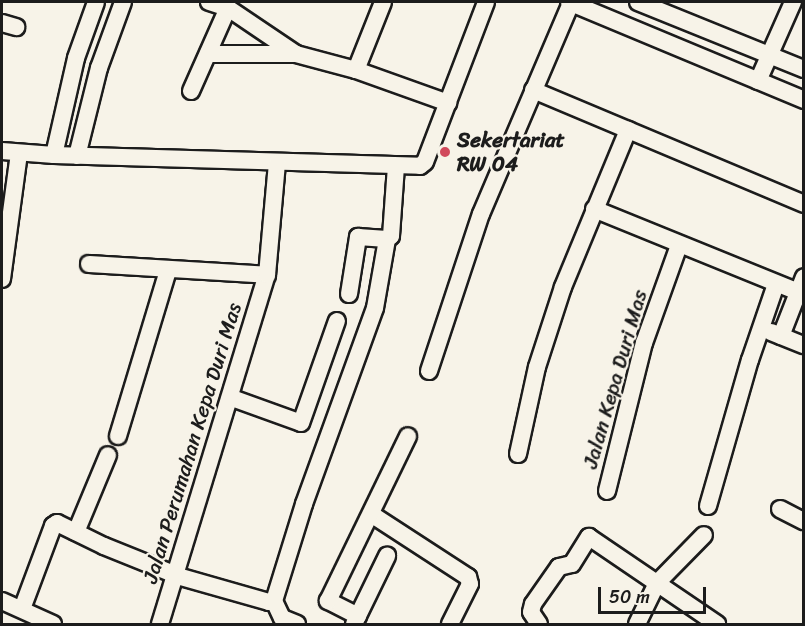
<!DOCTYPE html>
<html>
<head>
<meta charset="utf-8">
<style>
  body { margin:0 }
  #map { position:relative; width:805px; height:626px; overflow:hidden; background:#f7f3e8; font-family:Sriracha,sans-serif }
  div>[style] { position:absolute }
  .roads { filter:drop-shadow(2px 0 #1c1c1c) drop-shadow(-2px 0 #1c1c1c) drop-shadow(0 2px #1c1c1c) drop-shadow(0 -2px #1c1c1c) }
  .street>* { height:16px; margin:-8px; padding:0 8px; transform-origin:8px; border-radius:8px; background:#f7f3e8 }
  .dots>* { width:16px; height:16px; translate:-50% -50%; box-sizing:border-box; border:3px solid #f7f3e8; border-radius:50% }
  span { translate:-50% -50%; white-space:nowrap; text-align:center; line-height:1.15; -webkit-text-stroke:4.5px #f7f3e8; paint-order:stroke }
  .poi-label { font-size:21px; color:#1c1c1c; font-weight:700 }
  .left { translate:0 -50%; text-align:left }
  .street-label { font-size:21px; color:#1c1c1c }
  .frame { position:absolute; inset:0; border:3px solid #1c1c1c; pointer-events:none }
  .scale { position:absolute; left:598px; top:587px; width:108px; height:27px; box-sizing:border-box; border:3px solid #1c1c1c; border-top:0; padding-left:8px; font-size:18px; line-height:21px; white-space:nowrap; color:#1c1c1c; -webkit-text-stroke:4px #f7f3e8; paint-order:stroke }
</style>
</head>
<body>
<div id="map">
  <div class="roads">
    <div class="street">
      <i style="left:209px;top:2px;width:20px;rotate:18deg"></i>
      <i style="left:228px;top:8px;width:82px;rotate:34.1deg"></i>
      <i style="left:296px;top:54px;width:62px;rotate:14.9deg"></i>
      <i style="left:356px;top:70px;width:98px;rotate:19.7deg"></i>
      <i style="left:569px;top:2px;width:255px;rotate:22.6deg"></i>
      <i style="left:638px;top:2px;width:179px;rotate:22deg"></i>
      <i style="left:2px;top:23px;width:15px;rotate:16deg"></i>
      <i style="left:208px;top:54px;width:88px"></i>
      <i style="left:356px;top:70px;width:73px;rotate:-68.3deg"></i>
      <i style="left:758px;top:81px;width:86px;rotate:-66.1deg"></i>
      <i style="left:533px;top:90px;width:294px;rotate:22.8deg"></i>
      <i style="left:191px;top:91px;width:91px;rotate:-66deg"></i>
      <i style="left:2px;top:151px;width:52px;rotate:4.4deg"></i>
      <i style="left:54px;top:155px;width:366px;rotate:1.7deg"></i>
      <i style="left:420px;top:166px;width:6px;rotate:-39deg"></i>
      <i style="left:425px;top:162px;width:171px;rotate:-69.1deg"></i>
      <i style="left:54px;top:155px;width:99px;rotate:-77.2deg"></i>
      <i style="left:76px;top:58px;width:59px;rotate:-70.3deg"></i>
      <i style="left:77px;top:156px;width:91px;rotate:-76deg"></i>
      <i style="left:99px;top:68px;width:70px;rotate:-70deg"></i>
      <i style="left:594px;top:209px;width:220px;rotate:22.1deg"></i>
      <i style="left:89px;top:264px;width:178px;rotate:3.5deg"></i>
      <i style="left:2px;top:279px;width:126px;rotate:-82.3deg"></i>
      <i style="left:349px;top:294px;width:58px;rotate:-81deg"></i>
      <i style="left:358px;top:237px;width:29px;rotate:4deg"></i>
      <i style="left:387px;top:239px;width:5px;rotate:-37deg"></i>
      <i style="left:391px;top:236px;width:70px;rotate:-85.9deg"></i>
      <i style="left:771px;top:332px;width:35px;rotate:22deg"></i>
      <i style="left:781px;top:336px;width:63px;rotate:-68.7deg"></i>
      <i style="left:429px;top:371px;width:165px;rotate:-71.7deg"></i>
      <i style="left:481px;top:214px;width:229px;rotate:-66.9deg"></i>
      <i style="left:232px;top:398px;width:73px;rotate:19.9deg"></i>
      <i style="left:301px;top:423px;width:108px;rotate:-70.6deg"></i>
      <i style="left:118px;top:436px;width:173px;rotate:-73.2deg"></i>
      <i style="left:518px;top:454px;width:89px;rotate:-77.7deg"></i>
      <i style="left:537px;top:367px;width:84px;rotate:-72deg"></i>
      <i style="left:563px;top:287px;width:170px;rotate:-67.5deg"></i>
      <i style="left:607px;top:491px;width:153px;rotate:-76deg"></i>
      <i style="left:644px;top:343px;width:104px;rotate:-70.3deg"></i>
      <i style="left:708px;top:506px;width:152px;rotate:-74deg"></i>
      <i style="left:750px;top:360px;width:80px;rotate:-71.1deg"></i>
      <i style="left:780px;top:509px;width:27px;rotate:27deg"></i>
      <i style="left:371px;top:514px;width:116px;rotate:33deg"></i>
      <i style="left:468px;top:577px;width:7px;rotate:74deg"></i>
      <i style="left:470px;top:584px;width:45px;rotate:116.6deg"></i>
      <i style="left:76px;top:532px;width:83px;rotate:-67.4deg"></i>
      <i style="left:2px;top:601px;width:56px;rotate:24.3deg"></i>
      <i style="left:22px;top:609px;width:89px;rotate:-69.5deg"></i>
      <i style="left:53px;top:526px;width:5px;rotate:-37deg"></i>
      <i style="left:57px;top:523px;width:52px;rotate:26.1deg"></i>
      <i style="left:104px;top:546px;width:83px;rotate:21.9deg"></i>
      <i style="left:181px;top:577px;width:91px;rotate:15.9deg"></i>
      <i style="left:269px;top:602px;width:5px;rotate:-11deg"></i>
      <i style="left:358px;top:616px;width:34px;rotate:-153deg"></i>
      <i style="left:328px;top:601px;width:183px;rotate:-64.1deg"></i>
      <i style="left:160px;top:624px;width:365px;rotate:-73deg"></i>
      <i style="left:267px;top:275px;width:112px;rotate:-84.9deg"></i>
      <i style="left:297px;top:624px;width:16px;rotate:-158deg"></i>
      <i style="left:282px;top:618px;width:19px;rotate:-115deg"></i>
      <i style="left:274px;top:601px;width:102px;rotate:-72.8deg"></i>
      <i style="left:304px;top:504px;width:208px;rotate:-70.1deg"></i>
      <i style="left:375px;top:308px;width:70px;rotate:-80.1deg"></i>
      <i style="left:354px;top:624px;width:76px;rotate:-64.1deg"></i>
      <i style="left:539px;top:624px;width:14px;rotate:-124deg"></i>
      <i style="left:531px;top:612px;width:8px;rotate:-76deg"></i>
      <i style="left:533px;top:604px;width:45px;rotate:-54.9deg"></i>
      <i style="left:559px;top:567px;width:13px;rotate:-13deg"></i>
      <i style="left:572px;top:564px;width:32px;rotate:-58deg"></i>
      <i style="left:589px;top:537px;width:155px;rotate:34.2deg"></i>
      <i style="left:637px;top:624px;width:46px;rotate:-64deg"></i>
      <i style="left:657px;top:583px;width:67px;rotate:-45.6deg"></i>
    </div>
  </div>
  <div class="dots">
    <i style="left:445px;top:152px;background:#d1495b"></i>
  </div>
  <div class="poi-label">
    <span class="left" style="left:457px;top:152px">Sekertariat<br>RW 04</span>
  </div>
  <div class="street-label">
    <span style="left:615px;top:379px;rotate:-74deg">Jalan Kepa Duri Mas</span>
    <span style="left:192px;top:443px;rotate:-73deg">Jalan Perumahan Kepa Duri Mas</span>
  </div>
  <div class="frame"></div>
  <div class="scale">50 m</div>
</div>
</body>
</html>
